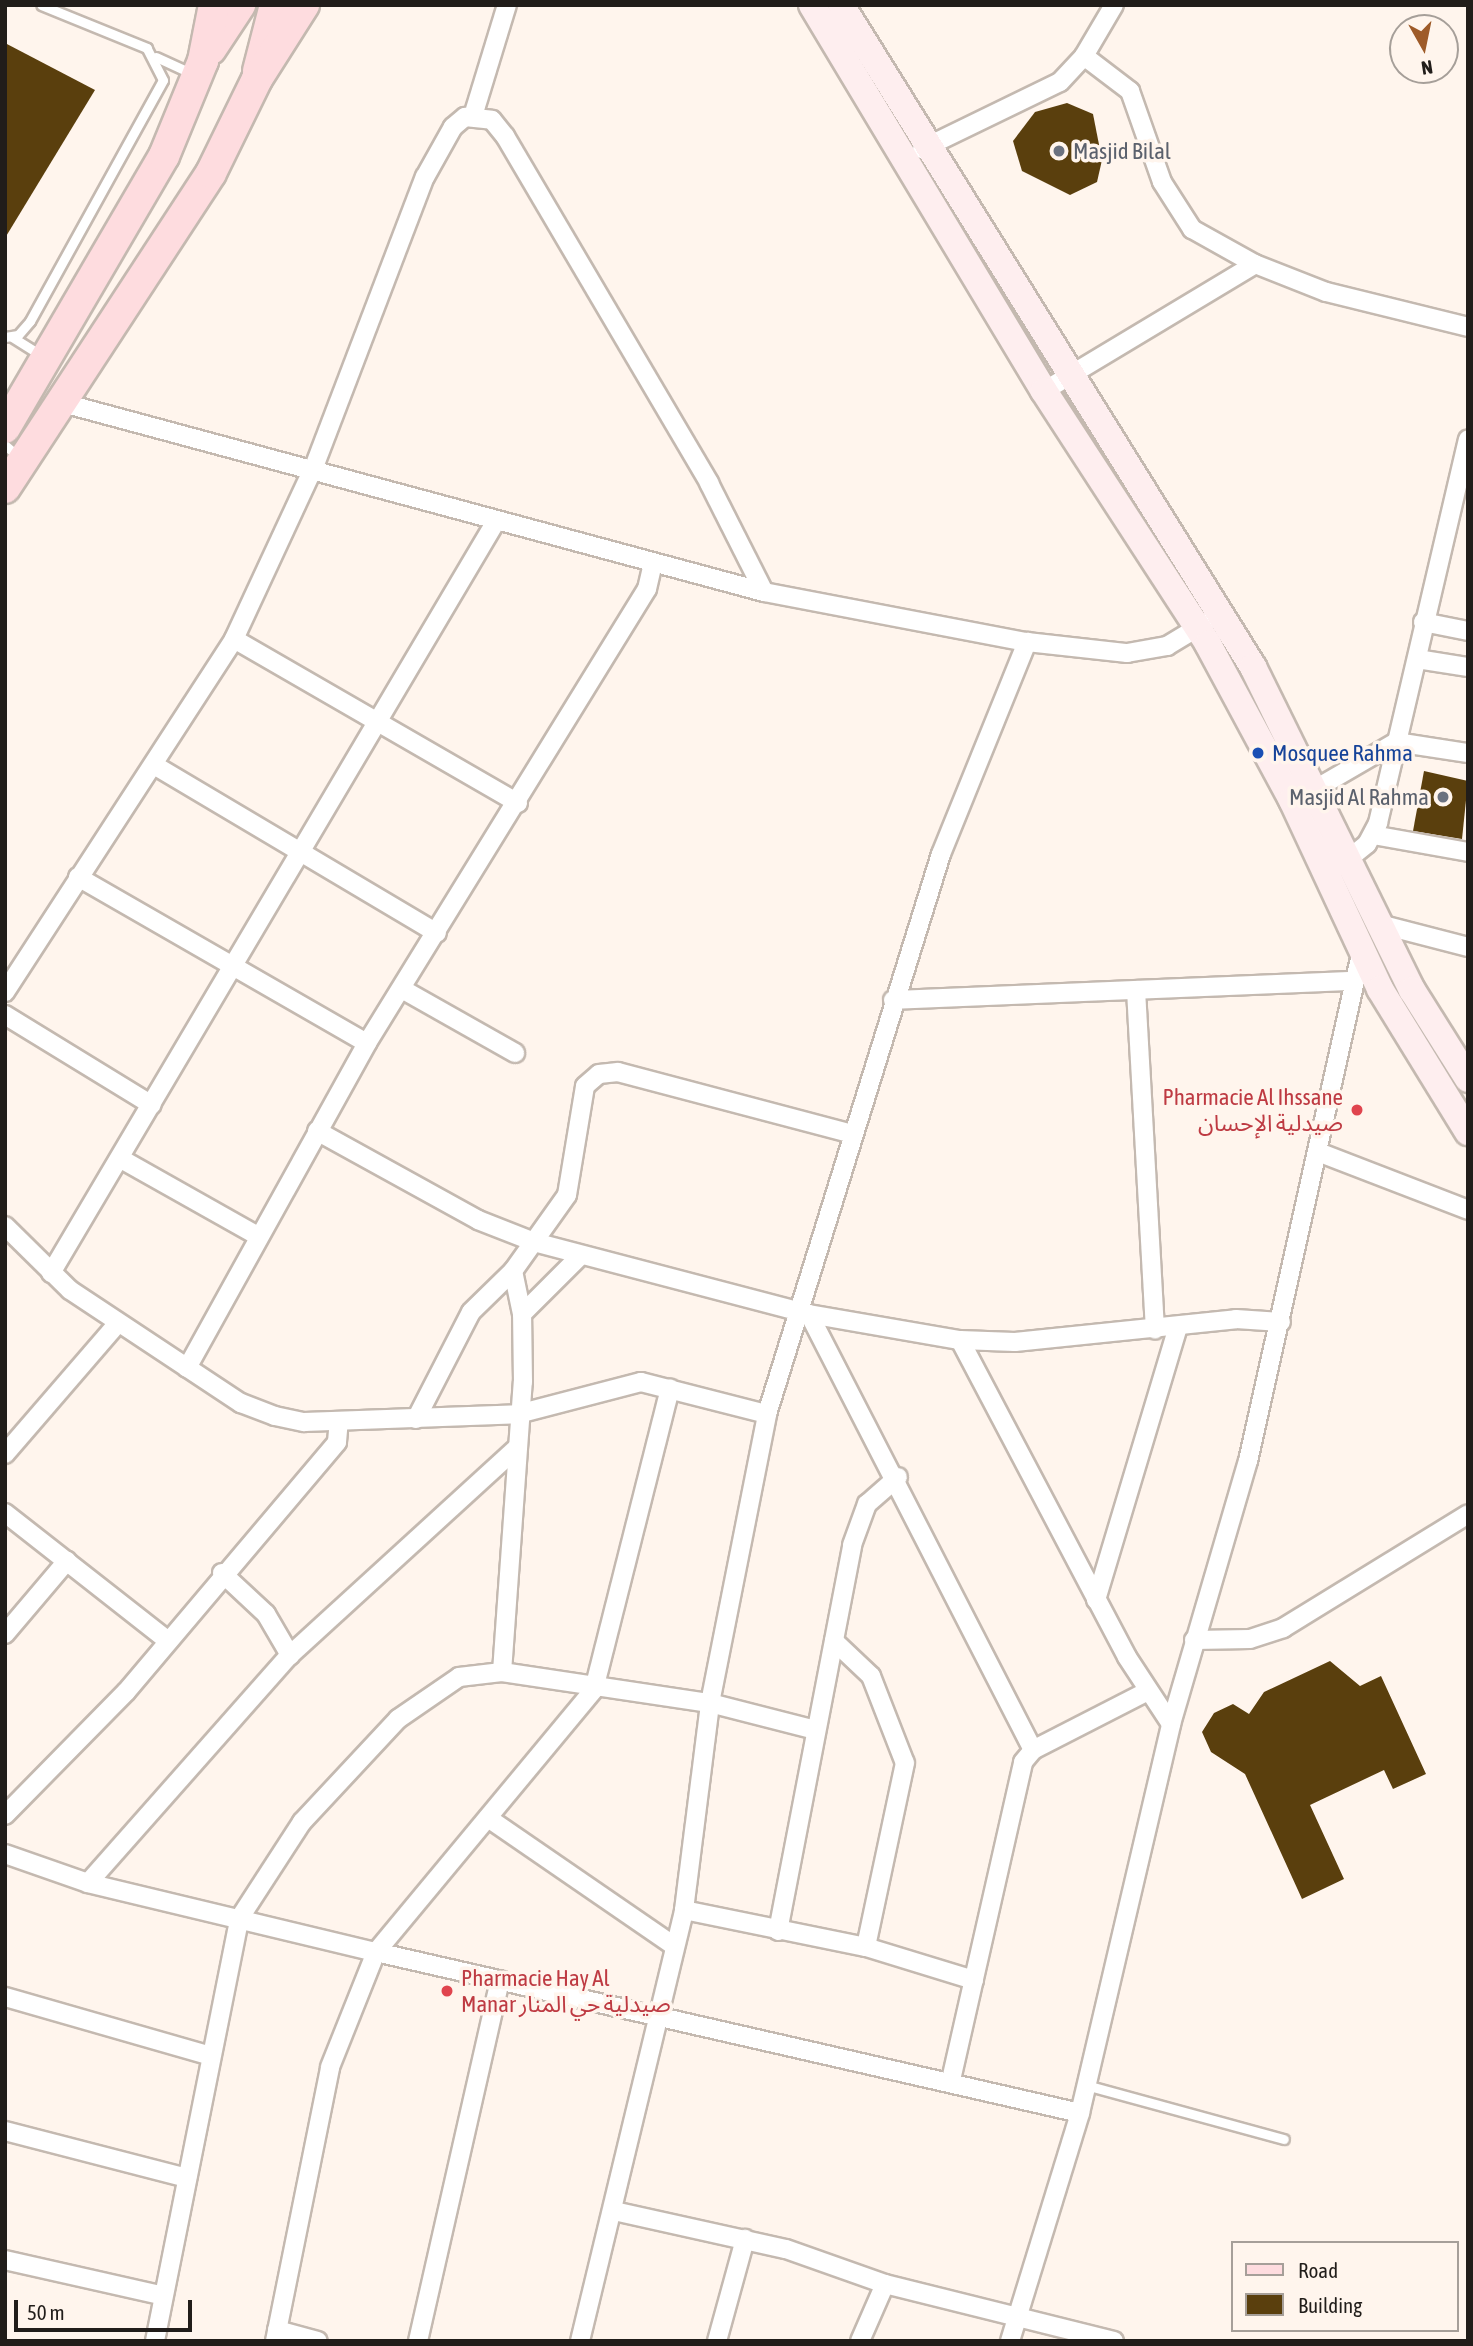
<!DOCTYPE html>
<html>
<head>
<meta charset="utf-8">
<style>
  body { margin:0 }
  #map { position:relative; width:1473px; height:2346px; overflow:hidden; background:#fff5ed; font-family:"Asap Condensed","Noto Sans Arabic",sans-serif }
  div>[style] { position:absolute }
  .building>* { inset:0; background:#5a3f0d }
  .roads { filter:drop-shadow(2px 0 #c4b9b0) drop-shadow(-2px 0 #c4b9b0) drop-shadow(0 2px #c4b9b0) drop-shadow(0 -2px #c4b9b0) }
  .lane>* { height:9px; margin:-4.5px; padding:0 4.5px; transform-origin:4.5px; border-radius:4.5px; background:#fff }
  .street>* { height:18px; margin:-9px; padding:0 9px; transform-origin:9px; border-radius:9px; background:#fff }
  .secondary>* { height:26px; margin:-13px; padding:0 13px; transform-origin:13px; border-radius:13px; background:#feeeef }
  .primary>* { height:30px; margin:-15px; padding:0 15px; transform-origin:15px; border-radius:15px; background:#fedcdf }
  .dots>* { width:19px; height:19px; translate:-50% -50%; box-sizing:border-box; border:4px solid #fff5ed; border-radius:50% }
  span { translate:-50% -50%; white-space:nowrap; text-align:center; line-height:1.15; -webkit-text-stroke:7px #fff5ed; paint-order:stroke }
  .worship-label { font-size:23px; color:#5b616d }
  .left { translate:0 -50%; text-align:left }
  .right { translate:-100% -50%; text-align:right }
  .transit-label { font-size:23px; color:#164399 }
  .health-label { font-size:23px; color:#be3a42 }
  .frame { position:absolute; inset:0; border:7px solid #211d1a; pointer-events:none }
  .legend { position:absolute; left:1231px; top:2241px; width:228px; height:91px; box-sizing:border-box; background:#fff5ed; border:2px solid #a69f99; margin:0; padding:9px 12px; list-style:none; font-size:21px; color:#211d1a }
  .legend li { display:flex; align-items:center; gap:14px; height:35px }
  .legend b { width:35px; border:2px solid #a69f99 }
  .north { position:absolute; left:1389px; top:14px; width:70px; height:70px; box-sizing:border-box; background:#fff5ed; border:2px solid #a69f99; border-radius:50%; rotate:171deg; font-size:19px; font-weight:700; line-height:28px; text-align:center; color:#211d1a }
  .north::after { content:''; display:block; margin:auto; width:24px; height:32px; background:#9e5b29; clip-path:polygon(50% 0,100% 100%,50% 72%,0 100%) }
  .scale { position:absolute; left:14px; top:2300px; width:178px; height:32px; box-sizing:border-box; border:4px solid #211d1a; border-top:0; padding-left:9px; font-size:21px; line-height:24px; white-space:nowrap; color:#211d1a; -webkit-text-stroke:5px #fff5ed; paint-order:stroke }
</style>
</head>
<body>
<div id="map">
  <div class="building">
    <i style="clip-path:polygon(5px 43px,95px 90px,5px 238px)"></i>
    <i style="clip-path:polygon(1067px 103px,1093px 114px,1102px 160px,1097px 182px,1070px 195px,1022px 171px,1013px 141px,1035px 112px)"></i>
    <i style="clip-path:polygon(1424px 771px,1468px 781px,1462px 839px,1413px 831px)"></i>
    <i style="clip-path:polygon(1330px 1661px,1360px 1686px,1381px 1676px,1426px 1774px,1393px 1789px,1384px 1770px,1310px 1805px,1344px 1879px,1302px 1899px,1245px 1774px,1211px 1752px,1202px 1732px,1214px 1713px,1233px 1704px,1249px 1714px,1264px 1692px)"></i>
  </div>
  <div class="roads">
    <div class="lane">
      <i style="left:156px;top:57px;width:41px;rotate:24.7deg"></i>
      <i style="left:5px;top:337px;width:13px;rotate:-9deg"></i>
      <i style="left:18px;top:335px;width:18px;rotate:-49deg"></i>
      <i style="left:30px;top:321px;width:275px;rotate:-61.1deg"></i>
      <i style="left:163px;top:80px;width:36px;rotate:-117deg"></i>
      <i style="left:147px;top:48px;width:114px;rotate:-157.9deg"></i>
      <i style="left:12px;top:337px;width:36px;rotate:32deg"></i>
      <i style="left:5px;top:445px;width:20px;rotate:41deg"></i>
      <i style="left:1086px;top:2085px;width:205px;rotate:15.3deg"></i>
    </div>
    <div class="street">
      <i style="left:1114px;top:5px;width:59px;rotate:120.5deg"></i>
      <i style="left:1084px;top:56px;width:58px;rotate:37.3deg"></i>
      <i style="left:1130px;top:91px;width:96px;rotate:70.6deg"></i>
      <i style="left:1162px;top:182px;width:56px;rotate:57.4deg"></i>
      <i style="left:1192px;top:229px;width:72px;rotate:29.1deg"></i>
      <i style="left:1255px;top:264px;width:76px;rotate:21.5deg"></i>
      <i style="left:1326px;top:292px;width:146px;rotate:13.8deg"></i>
      <i style="left:473px;top:116px;width:116px;rotate:-73deg"></i>
      <i style="left:922px;top:149px;width:153px;rotate:-25.9deg"></i>
      <i style="left:1060px;top:82px;width:35px;rotate:-47deg"></i>
      <i style="left:1044px;top:391px;width:246px;rotate:-31deg"></i>
      <i style="left:63px;top:403px;width:726px;rotate:15.09deg"></i>
      <i style="left:764px;top:592px;width:268px;rotate:10.8deg"></i>
      <i style="left:1027px;top:642px;width:101px;rotate:6.3deg"></i>
      <i style="left:1127px;top:653px;width:41px;rotate:-9.9deg"></i>
      <i style="left:1167px;top:646px;width:44px;rotate:-31.2deg"></i>
      <i style="left:1423px;top:622px;width:46px;rotate:11.3deg"></i>
      <i style="left:234px;top:639px;width:328px;rotate:30deg"></i>
      <i style="left:1417px;top:659px;width:52px;rotate:8.9deg"></i>
      <i style="left:154px;top:765px;width:329px;rotate:30.7deg"></i>
      <i style="left:1305px;top:795px;width:105px;rotate:-30.2deg"></i>
      <i style="left:1396px;top:742px;width:73px;rotate:8.7deg"></i>
      <i style="left:1373px;top:835px;width:97px;rotate:10.1deg"></i>
      <i style="left:1341px;top:865px;width:33px;rotate:-39deg"></i>
      <i style="left:1367px;top:844px;width:24px;rotate:-62deg"></i>
      <i style="left:1378px;top:823px;width:394px;rotate:-76.8deg"></i>
      <i style="left:78px;top:877px;width:333px;rotate:29.9deg"></i>
      <i style="left:1383px;top:925px;width:88px;rotate:14.5deg"></i>
      <i style="left:402px;top:989px;width:130px;rotate:29.5deg"></i>
      <i style="left:1136px;top:990px;width:340px;rotate:86.8deg"></i>
      <i style="left:5px;top:992px;width:421px;rotate:-57deg"></i>
      <i style="left:234px;top:639px;width:190px;rotate:-65.1deg"></i>
      <i style="left:314px;top:467px;width:311px;rotate:-69.1deg"></i>
      <i style="left:425px;top:177px;width:57px;rotate:-60.8deg"></i>
      <i style="left:453px;top:127px;width:16px;rotate:-40deg"></i>
      <i style="left:465px;top:117px;width:27px;rotate:6deg"></i>
      <i style="left:492px;top:120px;width:21px;rotate:51deg"></i>
      <i style="left:505px;top:136px;width:403px;rotate:59.5deg"></i>
      <i style="left:709px;top:483px;width:122px;rotate:63.2deg"></i>
      <i style="left:893px;top:1000px;width:459px;rotate:-2.4deg"></i>
      <i style="left:5px;top:1015px;width:172px;rotate:31.5deg"></i>
      <i style="left:317px;top:1131px;width:184px;rotate:28.9deg"></i>
      <i style="left:478px;top:1220px;width:60px;rotate:21.4deg"></i>
      <i style="left:534px;top:1242px;width:284px;rotate:14.7deg"></i>
      <i style="left:809px;top:1314px;width:153px;rotate:9.8deg"></i>
      <i style="left:960px;top:1340px;width:55px;rotate:2.1deg"></i>
      <i style="left:1015px;top:1342px;width:222px;rotate:-5.9deg"></i>
      <i style="left:1236px;top:1319px;width:45px;rotate:3.8deg"></i>
      <i style="left:1318px;top:1152px;width:161px;rotate:21.1deg"></i>
      <i style="left:123px;top:1160px;width:153px;rotate:29.4deg"></i>
      <i style="left:5px;top:1226px;width:91px;rotate:44.6deg"></i>
      <i style="left:70px;top:1290px;width:205px;rotate:33.5deg"></i>
      <i style="left:241px;top:1403px;width:36px;rotate:21deg"></i>
      <i style="left:275px;top:1416px;width:30px;rotate:12deg"></i>
      <i style="left:304px;top:1422px;width:214px;rotate:-2.1deg"></i>
      <i style="left:518px;top:1414px;width:127px;rotate:-14.6deg"></i>
      <i style="left:641px;top:1382px;width:130px;rotate:14.3deg"></i>
      <i style="left:51px;top:1273px;width:874px;rotate:-59.38deg"></i>
      <i style="left:522px;top:1314px;width:82px;rotate:-45deg"></i>
      <i style="left:809px;top:1314px;width:490px;rotate:62.8deg"></i>
      <i style="left:960px;top:1340px;width:358px;rotate:62.2deg"></i>
      <i style="left:1127px;top:1657px;width:80px;rotate:56.7deg"></i>
      <i style="left:187px;top:1368px;width:372px;rotate:-61deg"></i>
      <i style="left:367px;top:1043px;width:533px;rotate:-58.34deg"></i>
      <i style="left:647px;top:589px;width:27px;rotate:-77deg"></i>
      <i style="left:416px;top:1419px;width:120px;rotate:-62.8deg"></i>
      <i style="left:471px;top:1312px;width:59px;rotate:-44.3deg"></i>
      <i style="left:5px;top:1454px;width:173px;rotate:-49.2deg"></i>
      <i style="left:5px;top:1513px;width:206px;rotate:38.1deg"></i>
      <i style="left:222px;top:1573px;width:60px;rotate:43deg"></i>
      <i style="left:266px;top:1614px;width:48px;rotate:59.7deg"></i>
      <i style="left:1096px;top:1600px;width:286px;rotate:-73.3deg"></i>
      <i style="left:5px;top:1634px;width:96px;rotate:-49.7deg"></i>
      <i style="left:1194px;top:1640px;width:56px;rotate:-1deg"></i>
      <i style="left:1250px;top:1639px;width:35px;rotate:-18deg"></i>
      <i style="left:1283px;top:1628px;width:217px;rotate:-31.6deg"></i>
      <i style="left:834px;top:1641px;width:51px;rotate:43.4deg"></i>
      <i style="left:871px;top:1676px;width:93px;rotate:68.7deg"></i>
      <i style="left:905px;top:1763px;width:188px;rotate:102deg"></i>
      <i style="left:502px;top:1672px;width:291px;rotate:-85.9deg"></i>
      <i style="left:523px;top:1382px;width:68px;rotate:-90.8deg"></i>
      <i style="left:522px;top:1314px;width:44px;rotate:-101.8deg"></i>
      <i style="left:513px;top:1271px;width:93px;rotate:-54.6deg"></i>
      <i style="left:567px;top:1195px;width:110px;rotate:-80.6deg"></i>
      <i style="left:585px;top:1086px;width:18px;rotate:-41deg"></i>
      <i style="left:599px;top:1074px;width:19px;rotate:-6deg"></i>
      <i style="left:618px;top:1072px;width:242px;rotate:14.8deg"></i>
      <i style="left:5px;top:1815px;width:173px;rotate:-45.5deg"></i>
      <i style="left:126px;top:1692px;width:327px;rotate:-49.8deg"></i>
      <i style="left:337px;top:1442px;width:21px;rotate:-85deg"></i>
      <i style="left:488px;top:1818px;width:226px;rotate:34.5deg"></i>
      <i style="left:5px;top:1854px;width:88px;rotate:19.3deg"></i>
      <i style="left:88px;top:1883px;width:296px;rotate:13.5deg"></i>
      <i style="left:376px;top:1952px;width:722px;rotate:12.88deg"></i>
      <i style="left:88px;top:1883px;width:305px;rotate:-48.5deg"></i>
      <i style="left:290px;top:1655px;width:307px;rotate:-42.4deg"></i>
      <i style="left:684px;top:1910px;width:186px;rotate:11.5deg"></i>
      <i style="left:866px;top:1947px;width:113px;rotate:17deg"></i>
      <i style="left:778px;top:1931px;width:393px;rotate:-79.1deg"></i>
      <i style="left:852px;top:1545px;width:44px;rotate:-69.9deg"></i>
      <i style="left:867px;top:1504px;width:41px;rotate:-41.1deg"></i>
      <i style="left:5px;top:1997px;width:214px;rotate:16deg"></i>
      <i style="left:951px;top:2080px;width:326px;rotate:-77.2deg"></i>
      <i style="left:1023px;top:1762px;width:16px;rotate:-50deg"></i>
      <i style="left:1033px;top:1750px;width:129px;rotate:-27.2deg"></i>
      <i style="left:5px;top:2131px;width:188px;rotate:14.5deg"></i>
      <i style="left:614px;top:2211px;width:176px;rotate:12.5deg"></i>
      <i style="left:786px;top:2249px;width:105px;rotate:19.5deg"></i>
      <i style="left:885px;top:2284px;width:236px;rotate:14deg"></i>
      <i style="left:5px;top:2260px;width:159px;rotate:12.7deg"></i>
      <i style="left:277px;top:2330px;width:42px;rotate:15deg"></i>
      <i style="left:155px;top:2341px;width:430px;rotate:-78.7deg"></i>
      <i style="left:239px;top:1919px;width:116px;rotate:-57deg"></i>
      <i style="left:302px;top:1822px;width:141px;rotate:-47deg"></i>
      <i style="left:398px;top:1719px;width:74px;rotate:-34.5deg"></i>
      <i style="left:459px;top:1677px;width:43px;rotate:-6.6deg"></i>
      <i style="left:502px;top:1672px;width:210px;rotate:8.5deg"></i>
      <i style="left:710px;top:1703px;width:109px;rotate:14.3deg"></i>
      <i style="left:275px;top:2341px;width:279px;rotate:-78.6deg"></i>
      <i style="left:330px;top:2067px;width:124px;rotate:-68.2deg"></i>
      <i style="left:376px;top:1952px;width:342px;rotate:-50.3deg"></i>
      <i style="left:594px;top:1689px;width:310px;rotate:-75.8deg"></i>
      <i style="left:418px;top:2341px;width:370px;rotate:-77.2deg"></i>
      <i style="left:580px;top:2341px;width:443px;rotate:-76.4deg"></i>
      <i style="left:684px;top:1910px;width:209px;rotate:-82.8deg"></i>
      <i style="left:710px;top:1703px;width:295px;rotate:-78.8deg"></i>
      <i style="left:767px;top:1414px;width:586px;rotate:-72.74deg"></i>
      <i style="left:941px;top:854px;width:229px;rotate:-67.9deg"></i>
      <i style="left:717px;top:2341px;width:106px;rotate:-74.6deg"></i>
      <i style="left:860px;top:2341px;width:62px;rotate:-66.3deg"></i>
      <i style="left:1010px;top:2341px;width:239px;rotate:-72.9deg"></i>
      <i style="left:1080px;top:2113px;width:400px;rotate:-76.8deg"></i>
      <i style="left:1171px;top:1724px;width:274px;rotate:-73.7deg"></i>
      <i style="left:1248px;top:1461px;width:519px;rotate:-77.44deg"></i>
    </div>
    <div class="secondary">
      <i style="left:812px;top:5px;width:450px;rotate:59deg"></i>
      <i style="left:1044px;top:391px;width:302px;rotate:57deg"></i>
      <i style="left:1208px;top:644px;width:177px;rotate:61.7deg"></i>
      <i style="left:1292px;top:800px;width:208px;rotate:65deg"></i>
      <i style="left:1380px;top:989px;width:168px;rotate:58.4deg"></i>
      <i style="left:841px;top:5px;width:780px;rotate:58.1deg"></i>
      <i style="left:1253px;top:667px;width:360px;rotate:63.8deg"></i>
      <i style="left:1412px;top:990px;width:105px;rotate:57.8deg"></i>
    </div>
    <div class="primary">
      <i style="left:211px;top:49px;width:53px;rotate:-56.6deg"></i>
      <i style="left:258px;top:71px;width:68px;rotate:-75.6deg"></i>
      <i style="left:5px;top:428px;width:315px;rotate:-59.7deg"></i>
      <i style="left:164px;top:156px;width:103px;rotate:-67.7deg"></i>
      <i style="left:203px;top:61px;width:57px;rotate:-78.9deg"></i>
      <i style="left:5px;top:488px;width:376px;rotate:-56.8deg"></i>
      <i style="left:211px;top:173px;width:105px;rotate:-63.9deg"></i>
      <i style="left:257px;top:79px;width:88px;rotate:-57.6deg"></i>
    </div>
  </div>
  <div class="dots">
    <i style="left:1059px;top:151px;background:#6b7280"></i>
    <i style="left:1258px;top:753px;background:#1a4fb4"></i>
    <i style="left:1443px;top:797px;background:#6b7280"></i>
    <i style="left:1357px;top:1110px;background:#e0444e"></i>
    <i style="left:447px;top:1991px;background:#e0444e"></i>
  </div>
  <div class="worship-label">
    <span class="left" style="left:1073px;top:151px">Masjid Bilal</span>
    <span class="right" style="left:1429px;top:797px">Masjid Al Rahma</span>
  </div>
  <div class="transit-label">
    <span class="left" style="left:1272px;top:753px">Mosquee Rahma</span>
  </div>
  <div class="health-label">
    <span class="right" style="left:1343px;top:1110px">Pharmacie Al Ihssane<br>صيدلية الإحسان</span>
    <span class="left" style="left:461px;top:1991px">Pharmacie Hay Al<br>Manar صيدلية حي المنار</span>
  </div>
  <div class="frame"></div>
  <ul class="legend">
  <li><b style="height:9px;background:#fedcdf"></b>Road</li>
  <li><b style="height:19px;background:#5a3f0d"></b>Building</li>
  </ul>
  <div class="north">N</div>
  <div class="scale">50 m</div>
</div>
</body>
</html>
